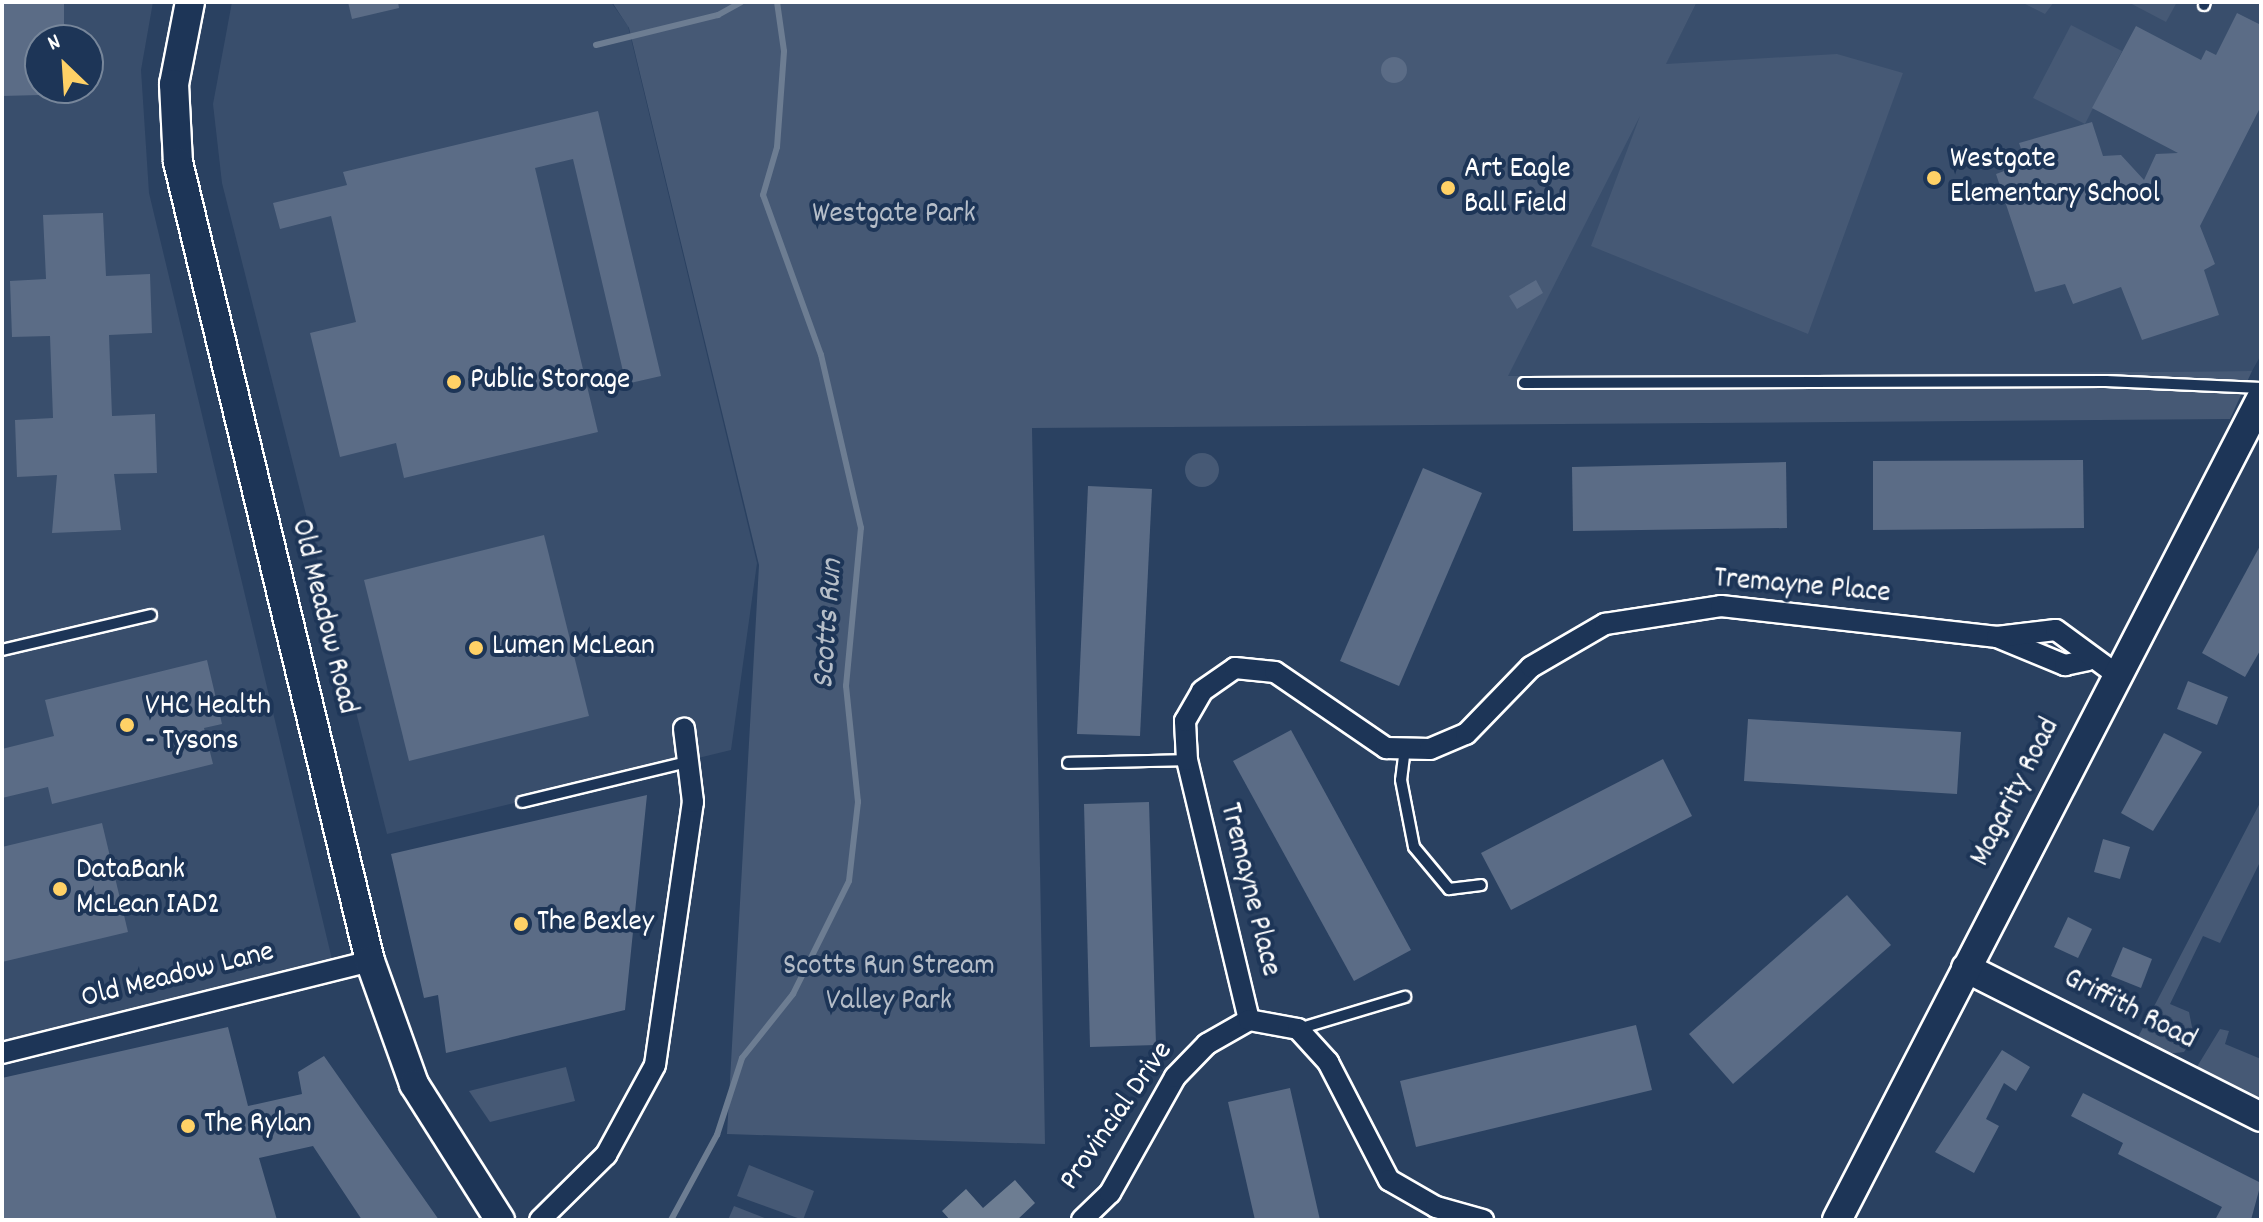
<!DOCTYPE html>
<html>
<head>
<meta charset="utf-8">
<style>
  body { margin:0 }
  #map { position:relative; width:2263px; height:1222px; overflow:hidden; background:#2a4161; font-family:Dekko,sans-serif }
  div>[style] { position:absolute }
  .built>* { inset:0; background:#394e6c }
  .green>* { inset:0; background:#465975 }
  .round { border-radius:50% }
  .water>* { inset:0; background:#6d7d92 }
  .stream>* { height:6px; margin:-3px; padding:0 3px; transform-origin:3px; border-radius:3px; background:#6d7d92 }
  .building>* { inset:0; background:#5b6c86 }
  .roads { filter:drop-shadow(2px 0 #fff) drop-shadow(-2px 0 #fff) drop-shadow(0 2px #fff) drop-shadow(0 -2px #fff) }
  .lane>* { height:10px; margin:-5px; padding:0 5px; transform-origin:5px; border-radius:5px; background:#1d3557 }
  .street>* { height:20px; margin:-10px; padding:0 10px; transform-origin:10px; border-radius:10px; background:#1d3557 }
  .secondary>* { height:28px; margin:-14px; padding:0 14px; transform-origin:14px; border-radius:14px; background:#1d3557 }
  .dots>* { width:22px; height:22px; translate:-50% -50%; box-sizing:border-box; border:4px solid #1d3557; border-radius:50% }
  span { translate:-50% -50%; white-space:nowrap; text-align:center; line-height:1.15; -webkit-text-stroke:8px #1d3557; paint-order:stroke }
  .poi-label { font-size:30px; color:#fff }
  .left { translate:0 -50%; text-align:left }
  .park-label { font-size:30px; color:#b5bdc8 }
  .street-label { font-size:30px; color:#fff }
  .water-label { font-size:32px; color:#b6bec8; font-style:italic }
  .frame { position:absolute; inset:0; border:4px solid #fff; pointer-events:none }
  .north { position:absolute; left:24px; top:24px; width:80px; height:80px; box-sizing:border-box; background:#1d3557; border:2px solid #77869a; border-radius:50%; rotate:335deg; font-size:22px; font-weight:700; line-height:32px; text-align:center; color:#fff }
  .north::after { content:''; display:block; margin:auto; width:28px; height:36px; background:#ffd166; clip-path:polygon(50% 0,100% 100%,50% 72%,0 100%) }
</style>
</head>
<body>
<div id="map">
  <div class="built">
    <i style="clip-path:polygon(evenodd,2px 2px,153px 2px,141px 70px,149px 193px,335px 972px,2px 1053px,2px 2px,40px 40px,88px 40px,88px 88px,40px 88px,40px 40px)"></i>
    <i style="clip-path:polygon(232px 2px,611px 2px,628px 26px,757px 563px,731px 750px,387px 834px,222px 183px,213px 104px)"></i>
    <i style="clip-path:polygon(1697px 2px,2261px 2px,2261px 355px,2252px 371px,1507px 376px)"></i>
  </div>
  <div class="green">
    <i style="clip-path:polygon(612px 2px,1697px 2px,1666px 64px,1837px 54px,1903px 73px,1808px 334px,1591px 246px,1640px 116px,1508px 376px,2252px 371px,2230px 419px,1032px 428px,1045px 1144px,727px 1134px,759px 565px,629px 28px)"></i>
    <i style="clip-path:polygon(2021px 2px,2054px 2px,2045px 14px)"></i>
    <i style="clip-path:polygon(2128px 2px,2177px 2px,2166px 22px)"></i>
    <i style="clip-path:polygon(2071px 25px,2122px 51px,2085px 124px,2033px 98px)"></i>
    <i class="round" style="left:1185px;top:453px;width:34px;height:34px"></i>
    <i style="clip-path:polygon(2261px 801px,2261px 860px,2220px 943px,2203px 936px,2170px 1004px,2189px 1012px,2194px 1037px,2184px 1052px,2166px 1054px,2136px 1041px)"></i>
    <i style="clip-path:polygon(2220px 1029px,2229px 1031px,2225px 1044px,2261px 1059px,2261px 1102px,2195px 1070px)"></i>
    <i style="clip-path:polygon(566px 1067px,575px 1101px,490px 1122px,469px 1091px)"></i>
    <i style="clip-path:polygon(749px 1165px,814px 1191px,803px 1220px,737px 1196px)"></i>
    <i style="clip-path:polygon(734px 1206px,770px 1220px,728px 1220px)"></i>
  </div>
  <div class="water">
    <i style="clip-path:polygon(1015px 1180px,1035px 1203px,1017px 1220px,950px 1220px,942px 1211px,966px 1189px,983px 1208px)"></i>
  </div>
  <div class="stream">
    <i style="left:596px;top:45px;width:126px;rotate:-13.8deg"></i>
    <i style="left:718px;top:15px;width:26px;rotate:-29deg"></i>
    <i style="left:671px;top:1220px;width:97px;rotate:-61.6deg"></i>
    <i style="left:717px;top:1135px;width:81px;rotate:-72deg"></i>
    <i style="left:742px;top:1058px;width:82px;rotate:-51.4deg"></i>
    <i style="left:793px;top:994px;width:126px;rotate:-63.6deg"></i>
    <i style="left:849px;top:881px;width:80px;rotate:-83.5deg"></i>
    <i style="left:858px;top:802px;width:117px;rotate:-95.9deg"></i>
    <i style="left:846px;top:686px;width:159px;rotate:-84.6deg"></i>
    <i style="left:861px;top:528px;width:178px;rotate:-103deg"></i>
    <i style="left:821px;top:355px;width:170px;rotate:-109.9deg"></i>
    <i style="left:763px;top:195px;width:50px;rotate:-73.7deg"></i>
    <i style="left:777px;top:147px;width:96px;rotate:-85.8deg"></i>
    <i style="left:784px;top:51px;width:49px;rotate:-98.1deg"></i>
  </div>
  <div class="building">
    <i style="clip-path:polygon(2px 2px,64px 2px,64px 40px,40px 40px,40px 95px,2px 96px)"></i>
    <i style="clip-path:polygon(348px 2px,398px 2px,399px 8px,352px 19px)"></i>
    <i style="clip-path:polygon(2237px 13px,2261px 25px,2261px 106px,2200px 226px,2215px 264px,2204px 270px,2219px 315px,2142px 340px,2121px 287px,2073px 304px,2065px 284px,2035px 292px,1996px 174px,2026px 163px,2019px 143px,2092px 122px,2103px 156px,2121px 155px,2144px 180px,2156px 154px,2178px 153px,2092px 108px,2136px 26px,2201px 60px,2206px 50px,2216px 55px)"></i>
    <i class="round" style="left:1381px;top:57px;width:26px;height:26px"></i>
    <i style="clip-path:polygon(598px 111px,661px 376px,626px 384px,573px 159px,535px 168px,598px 432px,404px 478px,396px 443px,340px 457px,310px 333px,356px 322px,331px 216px,280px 229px,273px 203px,347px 185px,343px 172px)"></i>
    <i style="clip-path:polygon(103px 213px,106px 276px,150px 274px,152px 333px,109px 335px,112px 416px,155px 414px,157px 473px,114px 474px,121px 530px,52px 533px,57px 475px,17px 477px,15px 420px,53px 418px,50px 336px,12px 337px,10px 281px,46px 279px,43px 215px)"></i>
    <i style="clip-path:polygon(1536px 280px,1543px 293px,1517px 309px,1509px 296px)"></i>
    <i style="clip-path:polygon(2083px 460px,2084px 528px,1873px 530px,1873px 461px)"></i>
    <i style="clip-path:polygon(1786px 462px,1787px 528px,1573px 531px,1572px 467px)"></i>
    <i style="clip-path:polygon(1423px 468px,1482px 493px,1399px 686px,1340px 661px)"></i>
    <i style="clip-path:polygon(1088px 486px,1152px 489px,1140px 736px,1077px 734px)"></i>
    <i style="clip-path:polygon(544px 535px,589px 716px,409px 761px,364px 580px)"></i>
    <i style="clip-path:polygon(2261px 544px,2261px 649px,2245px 677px,2202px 653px)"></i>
    <i style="clip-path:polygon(207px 660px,222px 724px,204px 728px,213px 764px,52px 804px,48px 787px,2px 798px,2px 749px,54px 736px,45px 700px)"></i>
    <i style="clip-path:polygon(2188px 681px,2228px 697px,2217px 725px,2177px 709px)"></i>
    <i style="clip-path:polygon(1748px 719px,1961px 732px,1957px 794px,1744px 781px)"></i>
    <i style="clip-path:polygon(1291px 730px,1411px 950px,1354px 981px,1233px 761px)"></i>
    <i style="clip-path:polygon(2164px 733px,2202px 752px,2153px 831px,2121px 813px)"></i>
    <i style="clip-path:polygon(1663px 759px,1692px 816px,1511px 910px,1481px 853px)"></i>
    <i style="clip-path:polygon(647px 795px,625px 1010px,446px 1053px,438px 995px,424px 998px,391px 854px)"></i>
    <i style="clip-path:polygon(1149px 802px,1156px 1045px,1090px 1047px,1084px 804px)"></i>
    <i style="clip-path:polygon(102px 823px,128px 932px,2px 962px,2px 847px)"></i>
    <i style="clip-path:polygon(2103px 839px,2130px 847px,2120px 879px,2094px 872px)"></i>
    <i style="clip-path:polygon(1847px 895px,1891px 945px,1733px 1084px,1689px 1034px)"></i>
    <i style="clip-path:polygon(2068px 917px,2092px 929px,2078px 958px,2054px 947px)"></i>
    <i style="clip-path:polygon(2123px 947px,2152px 959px,2141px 988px,2111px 976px)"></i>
    <i style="clip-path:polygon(1636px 1025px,1652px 1090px,1416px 1147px,1400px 1081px)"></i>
    <i style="clip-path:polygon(228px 1027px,248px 1106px,302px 1094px,298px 1072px,324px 1056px,439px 1220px,362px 1220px,313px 1146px,259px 1158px,277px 1220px,2px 1220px,2px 1078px)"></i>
    <i style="clip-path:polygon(2002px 1050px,2030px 1067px,2016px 1091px,2004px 1083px,1986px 1119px,1999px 1126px,1974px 1173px,1935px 1152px)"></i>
    <i style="clip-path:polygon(1290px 1088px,1320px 1220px,1255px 1220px,1228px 1102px)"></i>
    <i style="clip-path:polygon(2083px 1093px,2261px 1183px,2251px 1220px,2215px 1220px,2222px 1207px,2118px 1154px,2123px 1143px,2071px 1116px)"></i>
  </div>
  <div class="roads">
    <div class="lane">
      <i style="left:2204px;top:5px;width:3px;rotate:-72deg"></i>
      <i style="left:1524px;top:383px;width:582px;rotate:-0.2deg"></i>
      <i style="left:2106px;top:381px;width:155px;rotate:2.6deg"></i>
      <i style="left:2px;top:650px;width:153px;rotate:-13.2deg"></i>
      <i style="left:1405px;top:748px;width:32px;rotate:97deg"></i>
      <i style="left:1401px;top:780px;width:68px;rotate:79deg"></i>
      <i style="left:1414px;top:847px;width:55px;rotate:50.2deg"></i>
      <i style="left:1449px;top:889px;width:32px;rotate:-7deg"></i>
      <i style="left:1068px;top:763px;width:119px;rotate:-1.4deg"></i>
      <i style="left:522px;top:802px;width:174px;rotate:-13.6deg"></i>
      <i style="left:1298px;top:1029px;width:112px;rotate:-16.7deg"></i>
    </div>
    <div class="street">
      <i style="left:1997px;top:637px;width:74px;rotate:22.4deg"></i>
      <i style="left:2065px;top:665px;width:24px;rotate:-12deg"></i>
      <i style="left:1249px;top:1020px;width:267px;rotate:-103.4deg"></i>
      <i style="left:1187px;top:760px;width:39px;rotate:-93deg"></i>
      <i style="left:1185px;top:721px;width:34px;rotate:-60deg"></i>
      <i style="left:1202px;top:691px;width:40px;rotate:-34.9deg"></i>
      <i style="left:1235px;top:668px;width:40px;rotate:5.7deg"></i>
      <i style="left:1275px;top:672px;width:135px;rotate:34.4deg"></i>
      <i style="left:1386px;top:748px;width:44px;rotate:1.3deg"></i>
      <i style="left:1430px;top:749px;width:39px;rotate:-23deg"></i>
      <i style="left:1466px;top:734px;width:93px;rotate:-45.9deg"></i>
      <i style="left:1531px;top:667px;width:86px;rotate:-30.2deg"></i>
      <i style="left:1605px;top:624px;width:117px;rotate:-8.8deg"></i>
      <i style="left:1721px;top:606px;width:278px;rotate:6.4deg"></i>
      <i style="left:1997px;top:637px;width:59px;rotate:-6.8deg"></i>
      <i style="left:2056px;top:630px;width:74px;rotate:36.3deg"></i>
      <i style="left:2px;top:1053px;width:379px;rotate:-14deg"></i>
      <i style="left:540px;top:1220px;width:93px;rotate:-44.6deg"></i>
      <i style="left:606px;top:1155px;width:102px;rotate:-61.4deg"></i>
      <i style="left:655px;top:1065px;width:266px;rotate:-81.8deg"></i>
      <i style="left:693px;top:802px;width:74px;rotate:-97deg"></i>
      <i style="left:1082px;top:1220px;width:39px;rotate:-44deg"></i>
      <i style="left:1110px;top:1193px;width:133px;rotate:-60.7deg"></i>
      <i style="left:1175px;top:1077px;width:46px;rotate:-45.9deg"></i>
      <i style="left:1207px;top:1044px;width:48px;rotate:-29.7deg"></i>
      <i style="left:1249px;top:1020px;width:50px;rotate:10.4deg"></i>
      <i style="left:1298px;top:1029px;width:45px;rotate:47.7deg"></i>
      <i style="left:1328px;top:1062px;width:133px;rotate:62.7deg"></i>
      <i style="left:1389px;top:1180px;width:54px;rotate:29.9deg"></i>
      <i style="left:1436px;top:1207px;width:49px;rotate:15.5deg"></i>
    </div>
    <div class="secondary">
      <i style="left:190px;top:2px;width:84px;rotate:101deg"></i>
      <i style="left:174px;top:84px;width:78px;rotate:87.1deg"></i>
      <i style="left:178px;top:162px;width:822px;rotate:76.49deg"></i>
      <i style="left:370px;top:961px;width:131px;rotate:70.3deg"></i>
      <i style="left:414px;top:1084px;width:161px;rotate:57.7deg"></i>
      <i style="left:1966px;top:968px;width:330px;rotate:26.8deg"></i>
      <i style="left:1837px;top:1220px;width:924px;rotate:-62.69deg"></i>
    </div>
  </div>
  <div class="dots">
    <i style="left:1934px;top:178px;background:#ffd166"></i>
    <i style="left:1448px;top:188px;background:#ffd166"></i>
    <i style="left:454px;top:382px;background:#ffd166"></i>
    <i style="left:476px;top:648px;background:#ffd166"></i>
    <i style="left:127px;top:725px;background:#ffd166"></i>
    <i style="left:60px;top:889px;background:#ffd166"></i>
    <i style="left:521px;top:924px;background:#ffd166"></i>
    <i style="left:188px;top:1126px;background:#ffd166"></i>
  </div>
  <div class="poi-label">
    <span class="left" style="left:1950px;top:178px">Westgate<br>Elementary School</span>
    <span class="left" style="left:1464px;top:188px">Art Eagle<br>Ball Field</span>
    <span class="left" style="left:470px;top:382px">Public Storage</span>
    <span class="left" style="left:492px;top:648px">Lumen McLean</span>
    <span class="left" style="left:145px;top:725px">VHC Health<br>- Tysons</span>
    <span class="left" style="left:76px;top:889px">DataBank<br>McLean IAD2</span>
    <span class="left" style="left:537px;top:924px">The Bexley</span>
    <span class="left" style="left:204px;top:1126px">The Rylan</span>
  </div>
  <div class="park-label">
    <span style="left:894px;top:216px">Westgate Park</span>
    <span style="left:889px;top:985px">Scotts Run Stream<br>Valley Park</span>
  </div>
  <div class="street-label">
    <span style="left:1802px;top:588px;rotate:5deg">Tremayne Place</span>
    <span style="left:322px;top:617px;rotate:76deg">Old Meadow Road</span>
    <span style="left:2017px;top:793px;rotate:-63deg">Magarity Road</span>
    <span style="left:1248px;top:890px;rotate:76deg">Tremayne Place</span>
    <span style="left:178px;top:977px;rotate:-14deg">Old Meadow Lane</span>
    <span style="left:2129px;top:1011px;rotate:27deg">Griffith Road</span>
    <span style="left:1118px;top:1117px;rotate:-55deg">Provincial Drive</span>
  </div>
  <div class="water-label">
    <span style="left:830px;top:624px;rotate:-86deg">Scotts Run</span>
  </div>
  <div class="frame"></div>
  <div class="north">N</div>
</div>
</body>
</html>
